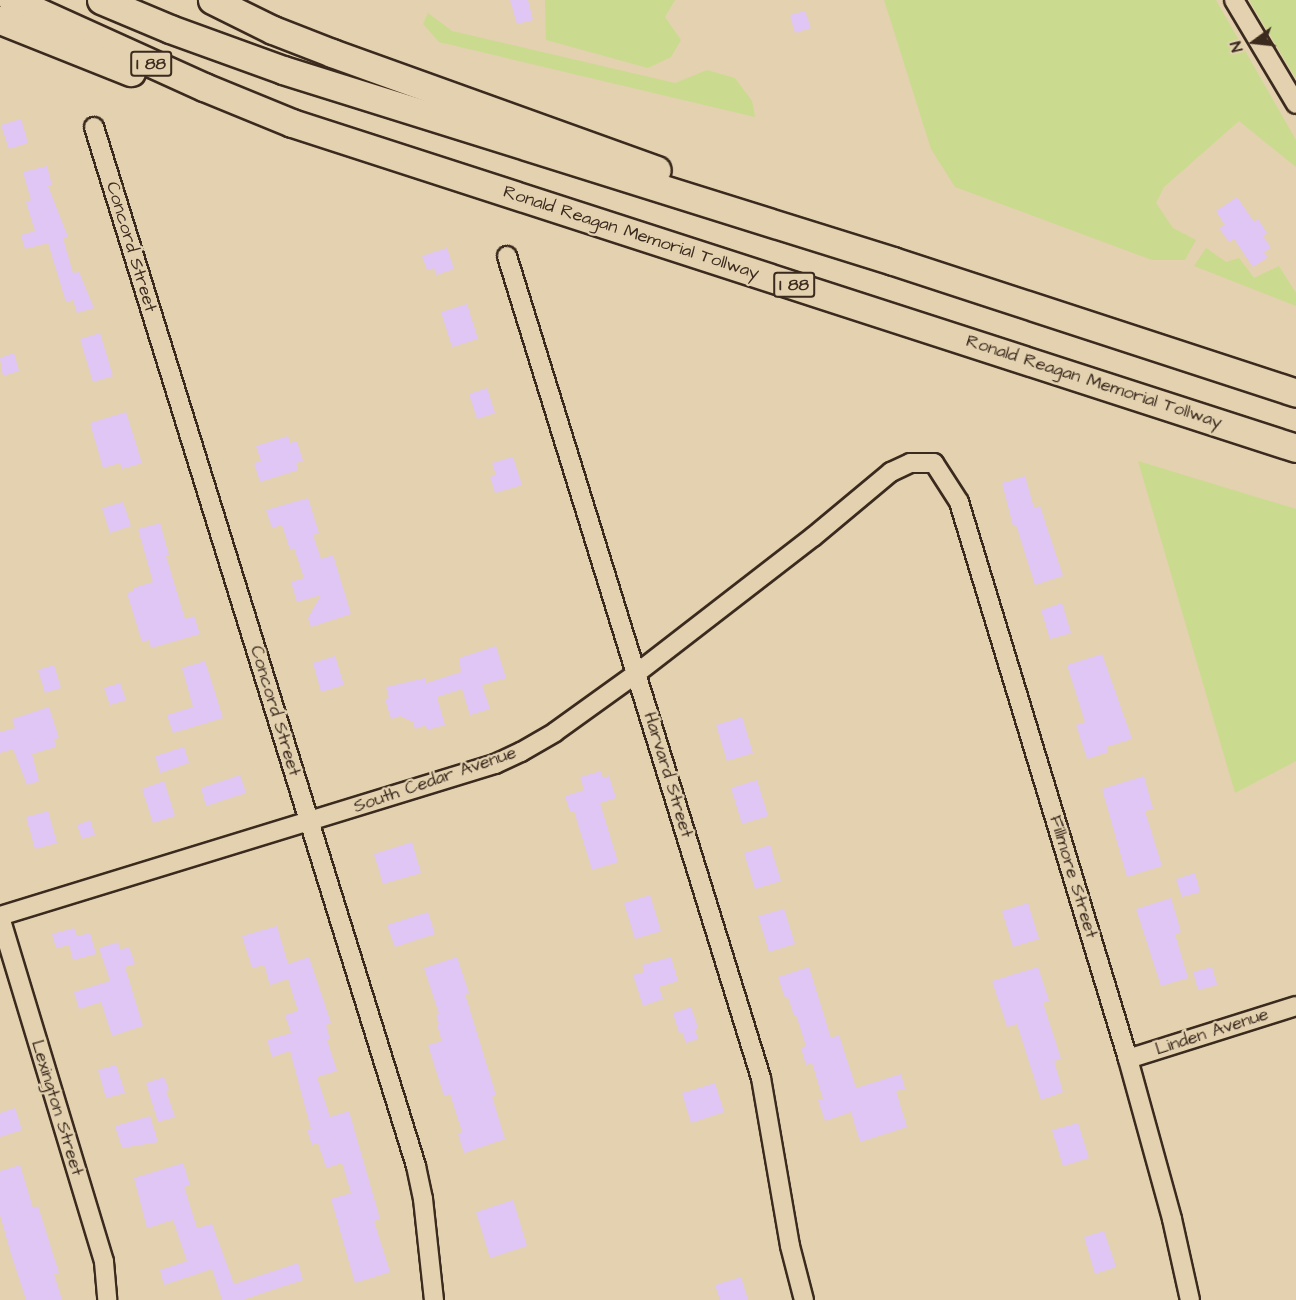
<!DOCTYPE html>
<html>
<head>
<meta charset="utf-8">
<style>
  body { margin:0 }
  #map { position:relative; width:1296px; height:1300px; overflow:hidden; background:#e3d1af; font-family:"Architects Daughter",sans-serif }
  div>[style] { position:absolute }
  .green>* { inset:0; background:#cadb8f }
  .building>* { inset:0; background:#e0c6f5 }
  .roads { filter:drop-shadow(2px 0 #3b2a1e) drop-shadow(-2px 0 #3b2a1e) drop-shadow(0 2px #3b2a1e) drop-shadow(0 -2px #3b2a1e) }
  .minor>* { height:18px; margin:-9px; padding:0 9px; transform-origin:9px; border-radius:9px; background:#e3d1af }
  .highway>* { height:27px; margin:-13.5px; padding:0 13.5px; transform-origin:13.5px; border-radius:13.5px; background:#e3d1af }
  span { translate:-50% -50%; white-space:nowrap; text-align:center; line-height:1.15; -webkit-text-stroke:4.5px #e3d1af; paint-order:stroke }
  .shield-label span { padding:2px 4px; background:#e3d1af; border:2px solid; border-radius:4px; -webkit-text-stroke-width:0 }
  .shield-label { font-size:16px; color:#3b2a1e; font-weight:700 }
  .street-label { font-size:18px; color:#3b2a1e }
  .north { position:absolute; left:1224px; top:12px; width:60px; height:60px; -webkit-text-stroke:4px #e3d1af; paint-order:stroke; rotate:255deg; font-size:16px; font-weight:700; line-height:24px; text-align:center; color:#3b2a1e }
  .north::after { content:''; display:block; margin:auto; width:21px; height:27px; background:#3b2a1e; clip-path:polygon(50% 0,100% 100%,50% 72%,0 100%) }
</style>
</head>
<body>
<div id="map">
  <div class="green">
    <i style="clip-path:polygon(545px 0,675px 0,665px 17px,681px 40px,671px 57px,648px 68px,546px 40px)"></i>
    <i style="clip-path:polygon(884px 0,1216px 0,1296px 140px,1296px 167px,1239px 121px,1164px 187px,1156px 203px,1173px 228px,1196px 240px,1185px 260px,1152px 260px,955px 187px,931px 149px)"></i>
    <i style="clip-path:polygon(1249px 0,1296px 0,1296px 79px)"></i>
    <i style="clip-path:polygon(428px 13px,452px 31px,675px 83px,707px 70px,735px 78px,752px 101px,755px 117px,439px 42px,423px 24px)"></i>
    <i style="clip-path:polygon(1206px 248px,1226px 262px,1239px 258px,1254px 278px,1279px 266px,1296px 293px,1296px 306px,1194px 266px)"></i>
    <i style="clip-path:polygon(1138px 461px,1296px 509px,1296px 761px,1235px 793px)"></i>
  </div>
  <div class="building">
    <i style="clip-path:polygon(510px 0,528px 0,533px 20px,517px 24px)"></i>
    <i style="clip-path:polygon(805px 11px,811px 28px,795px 33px,790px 15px)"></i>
    <i style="clip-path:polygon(21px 119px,28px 143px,9px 149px,1px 125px)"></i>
    <i style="clip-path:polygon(47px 166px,52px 185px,48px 186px,68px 237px,63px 238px,73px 273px,79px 272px,94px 308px,77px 313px,73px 300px,66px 302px,48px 243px,25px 249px,21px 235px,35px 231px,26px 202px,31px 200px,23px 172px)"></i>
    <i style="clip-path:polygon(1237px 197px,1254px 222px,1258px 219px,1267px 233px,1263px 236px,1271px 248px,1264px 252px,1268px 257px,1253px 267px,1234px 239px,1229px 242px,1219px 228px,1225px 225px,1216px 211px)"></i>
    <i style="clip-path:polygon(447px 248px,454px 269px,436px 275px,434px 268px,427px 270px,422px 256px)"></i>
    <i style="clip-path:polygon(467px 304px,478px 339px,452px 347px,441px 312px)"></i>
    <i style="clip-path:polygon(100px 333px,113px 376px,93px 382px,80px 339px)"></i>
    <i style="clip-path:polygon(14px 353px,19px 371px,3px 376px,0 358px)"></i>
    <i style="clip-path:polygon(487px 388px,495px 413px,477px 419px,469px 394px)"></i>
    <i style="clip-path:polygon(126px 412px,142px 463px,122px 469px,120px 463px,103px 468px,90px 423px)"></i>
    <i style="clip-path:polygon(288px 436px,290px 443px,297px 441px,303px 461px,296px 463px,298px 470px,260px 482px,254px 463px,261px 461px,256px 446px)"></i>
    <i style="clip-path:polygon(513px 457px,522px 485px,495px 493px,490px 477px,496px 475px,492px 463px)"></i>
    <i style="clip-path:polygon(1025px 476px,1034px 508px,1040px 506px,1063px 576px,1035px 585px,1016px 525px,1013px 526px,1002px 483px)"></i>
    <i style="clip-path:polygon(308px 498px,319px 533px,313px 535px,321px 559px,333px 555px,351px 614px,311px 627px,308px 618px,321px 595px,297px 602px,291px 582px,304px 578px,294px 548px,290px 550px,282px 525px,272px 528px,266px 510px)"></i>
    <i style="clip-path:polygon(123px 502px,131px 526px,110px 533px,102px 508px)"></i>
    <i style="clip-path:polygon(160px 523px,169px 555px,166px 556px,185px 619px,194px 616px,200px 634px,151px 648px,149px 640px,142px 642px,127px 593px,134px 591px,133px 588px,153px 582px,138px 529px)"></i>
    <i style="clip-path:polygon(1062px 603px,1071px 633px,1050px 639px,1041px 610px)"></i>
    <i style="clip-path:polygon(496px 646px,506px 678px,482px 685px,490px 709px,470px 715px,462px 689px,437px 697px,445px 725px,427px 730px,426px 725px,415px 729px,413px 722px,400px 716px,391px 719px,385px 699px,389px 698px,386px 687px,425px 678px,426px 683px,461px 672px,459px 658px)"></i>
    <i style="clip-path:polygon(1102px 654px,1132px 739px,1106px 747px,1108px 752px,1087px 759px,1076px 725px,1085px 722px,1067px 665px)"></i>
    <i style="clip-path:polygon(335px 656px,344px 685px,321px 692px,313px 663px)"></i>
    <i style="clip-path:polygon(205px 661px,223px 718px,173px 733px,167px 715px,193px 707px,182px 668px)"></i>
    <i style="clip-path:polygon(54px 665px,61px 688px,45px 693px,38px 670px)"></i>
    <i style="clip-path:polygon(120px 683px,126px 700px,110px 705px,104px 688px)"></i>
    <i style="clip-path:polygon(49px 707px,59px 738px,54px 739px,56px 747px,32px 754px,39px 781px,27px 785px,13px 749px,0 753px,0 732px,15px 728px,12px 719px)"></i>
    <i style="clip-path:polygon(742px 717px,753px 753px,727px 761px,716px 725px)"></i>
    <i style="clip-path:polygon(184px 747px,189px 763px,160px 773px,155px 756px)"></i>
    <i style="clip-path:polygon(601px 771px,603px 778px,609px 776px,616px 798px,600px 803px,618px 862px,592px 870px,574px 811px,570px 812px,565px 796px,584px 790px,580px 777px)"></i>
    <i style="clip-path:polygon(240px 775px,246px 793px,206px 806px,201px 788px)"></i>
    <i style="clip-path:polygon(1144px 776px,1153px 809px,1145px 811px,1162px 866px,1127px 877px,1102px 789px)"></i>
    <i style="clip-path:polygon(757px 780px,768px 816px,742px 824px,731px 788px)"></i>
    <i style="clip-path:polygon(164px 781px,175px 816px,153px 823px,142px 789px)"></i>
    <i style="clip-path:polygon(48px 811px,57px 843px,35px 849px,26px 817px)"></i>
    <i style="clip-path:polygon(90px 820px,95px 835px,82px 839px,77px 825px)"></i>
    <i style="clip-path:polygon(412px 842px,421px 873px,383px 884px,374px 854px)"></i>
    <i style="clip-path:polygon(770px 845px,781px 881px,755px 889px,744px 853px)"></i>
    <i style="clip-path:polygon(1195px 873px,1200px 892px,1182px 897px,1176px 879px)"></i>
    <i style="clip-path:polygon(650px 895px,661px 931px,635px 939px,624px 903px)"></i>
    <i style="clip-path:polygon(1171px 898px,1181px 932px,1175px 934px,1188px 978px,1161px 986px,1136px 909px)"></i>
    <i style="clip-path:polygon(1028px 903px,1039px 939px,1013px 947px,1002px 911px)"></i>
    <i style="clip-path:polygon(784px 909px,795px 944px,769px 952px,758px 916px)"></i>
    <i style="clip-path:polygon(428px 912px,435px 934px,395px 947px,387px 925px)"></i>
    <i style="clip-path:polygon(277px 926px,288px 964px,309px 957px,331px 1023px,326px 1025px,330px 1039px,327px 1040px,337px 1071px,317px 1077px,330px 1117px,349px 1111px,380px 1219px,374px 1221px,390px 1272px,355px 1283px,331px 1199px,351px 1193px,342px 1163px,326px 1168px,318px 1143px,312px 1145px,307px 1130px,311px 1129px,290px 1051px,272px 1057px,267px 1040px,291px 1033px,285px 1015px,298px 1011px,288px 979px,270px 985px,264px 965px,252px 968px,242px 936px)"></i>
    <i style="clip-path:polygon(74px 928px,77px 936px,90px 933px,96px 954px,73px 960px,69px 945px,56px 948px,52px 934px)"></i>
    <i style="clip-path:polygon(118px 942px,120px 950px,129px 947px,135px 964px,125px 967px,143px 1026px,112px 1036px,101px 1002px,79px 1009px,74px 992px,110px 981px,99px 948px)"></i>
    <i style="clip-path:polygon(457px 957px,469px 993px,465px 994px,496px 1095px,492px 1097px,505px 1139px,464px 1153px,458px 1134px,462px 1132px,450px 1094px,444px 1096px,428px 1045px,442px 1041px,437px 1025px,439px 1024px,436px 1015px,439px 1014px,424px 968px)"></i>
    <i style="clip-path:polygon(671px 957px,678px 981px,659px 987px,663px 999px,643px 1006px,633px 975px,644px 972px,642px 965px)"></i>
    <i style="clip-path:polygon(809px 967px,831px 1038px,839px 1035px,856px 1088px,901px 1074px,905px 1089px,896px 1091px,907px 1127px,860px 1142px,851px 1112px,825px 1121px,818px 1100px,823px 1099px,812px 1063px,806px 1065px,801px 1048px,806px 1046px,796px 1015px,794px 1016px,788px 997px,785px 998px,778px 977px)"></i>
    <i style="clip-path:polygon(1038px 967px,1049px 1001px,1043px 1003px,1061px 1059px,1054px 1061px,1063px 1092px,1041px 1100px,1017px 1024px,1007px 1027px,992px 981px)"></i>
    <i style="clip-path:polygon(1212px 967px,1217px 985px,1198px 990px,1193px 972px)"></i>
    <i style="clip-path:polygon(691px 1007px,698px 1028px,695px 1029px,698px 1039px,686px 1043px,682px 1032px,679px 1033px,673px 1013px)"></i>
    <i style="clip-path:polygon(116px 1065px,125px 1093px,106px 1098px,98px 1070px)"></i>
    <i style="clip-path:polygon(164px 1077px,169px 1090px,166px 1091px,175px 1117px,158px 1122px,146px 1083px)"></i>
    <i style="clip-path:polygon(715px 1083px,724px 1112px,691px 1123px,682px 1093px)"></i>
    <i style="clip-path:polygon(15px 1108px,22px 1130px,0 1137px,0 1113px)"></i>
    <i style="clip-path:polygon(150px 1116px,158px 1142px,122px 1148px,115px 1126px)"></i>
    <i style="clip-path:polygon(1078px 1123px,1089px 1158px,1063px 1166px,1052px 1130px)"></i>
    <i style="clip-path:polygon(183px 1163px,190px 1185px,184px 1187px,197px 1228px,212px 1224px,234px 1284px,298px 1263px,303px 1280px,242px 1300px,222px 1300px,212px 1269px,164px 1285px,160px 1270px,187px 1261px,173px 1220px,147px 1228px,134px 1178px)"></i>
    <i style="clip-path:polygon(20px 1165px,33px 1208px,38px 1206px,59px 1273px,54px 1274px,62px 1300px,26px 1300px,11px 1254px,0 1215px,0 1171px)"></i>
    <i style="clip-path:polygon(513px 1200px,527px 1246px,490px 1258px,476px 1212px)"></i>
    <i style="clip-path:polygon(1104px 1231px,1116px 1267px,1095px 1274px,1084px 1237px)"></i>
    <i style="clip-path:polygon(741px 1277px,748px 1300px,720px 1300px,715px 1285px)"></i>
  </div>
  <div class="roads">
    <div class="minor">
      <i style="left:1234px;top:0;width:121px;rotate:59.2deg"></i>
      <i style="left:94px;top:127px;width:1088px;rotate:72.78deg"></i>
      <i style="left:416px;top:1166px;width:34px;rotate:78deg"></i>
      <i style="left:423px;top:1199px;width:102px;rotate:83.8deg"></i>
      <i style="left:507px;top:256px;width:860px;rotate:72.83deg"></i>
      <i style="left:761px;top:1078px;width:170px;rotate:80.2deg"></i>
      <i style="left:790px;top:1246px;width:56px;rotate:75.5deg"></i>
      <i style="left:0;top:916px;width:518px;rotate:-17.07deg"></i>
      <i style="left:495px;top:764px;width:29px;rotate:-25deg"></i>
      <i style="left:521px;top:752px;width:39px;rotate:-30deg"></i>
      <i style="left:555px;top:732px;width:101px;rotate:-35.7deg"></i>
      <i style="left:637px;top:673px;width:222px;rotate:-37.7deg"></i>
      <i style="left:813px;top:537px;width:102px;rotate:-39.8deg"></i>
      <i style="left:891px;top:472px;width:21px;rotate:-25deg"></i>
      <i style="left:910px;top:463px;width:24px"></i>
      <i style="left:934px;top:463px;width:46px;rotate:57.3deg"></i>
      <i style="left:959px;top:502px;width:582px;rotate:73.12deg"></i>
      <i style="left:1128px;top:1059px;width:166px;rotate:74.6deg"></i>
      <i style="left:1172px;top:1219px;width:83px;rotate:77.5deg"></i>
      <i style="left:0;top:917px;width:360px;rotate:73.2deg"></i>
      <i style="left:104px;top:1262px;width:38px;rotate:85deg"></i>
      <i style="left:1128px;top:1059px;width:176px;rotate:-17.5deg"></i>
    </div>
    <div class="highway">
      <i style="left:12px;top:0;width:211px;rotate:24.4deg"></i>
      <i style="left:204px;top:87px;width:95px;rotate:22.2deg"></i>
      <i style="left:292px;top:123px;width:1055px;rotate:17.94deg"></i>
      <i style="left:101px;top:0;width:75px;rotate:22.8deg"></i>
      <i style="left:170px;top:29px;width:120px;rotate:19.9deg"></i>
      <i style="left:283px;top:70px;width:639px;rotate:17.39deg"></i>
      <i style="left:893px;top:261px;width:424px;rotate:18.1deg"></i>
      <i style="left:212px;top:0;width:68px;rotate:26.2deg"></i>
      <i style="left:273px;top:30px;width:63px;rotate:21.3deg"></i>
      <i style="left:332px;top:53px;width:345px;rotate:19.8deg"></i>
      <i style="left:0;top:20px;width:141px;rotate:21.7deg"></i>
    </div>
  </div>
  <div class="shield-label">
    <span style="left:151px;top:64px">I 88</span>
    <span style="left:794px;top:285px">I 88</span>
  </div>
  <div class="street-label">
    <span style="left:631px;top:233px;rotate:18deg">Ronald Reagan Memorial Tollway</span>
    <span style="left:131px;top:247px;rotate:73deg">Concord Street</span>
    <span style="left:1094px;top:382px;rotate:18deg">Ronald Reagan Memorial Tollway</span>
    <span style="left:275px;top:711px;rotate:73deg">Concord Street</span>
    <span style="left:668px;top:775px;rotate:73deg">Harvard Street</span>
    <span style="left:435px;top:780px;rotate:-19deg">South Cedar Avenue</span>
    <span style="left:1073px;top:877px;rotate:73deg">Fillmore Street</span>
    <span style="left:1212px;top:1032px;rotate:-18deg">Linden Avenue</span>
    <span style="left:57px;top:1108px;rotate:73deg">Lexington Street</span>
  </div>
  <div class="north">N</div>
</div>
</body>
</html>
